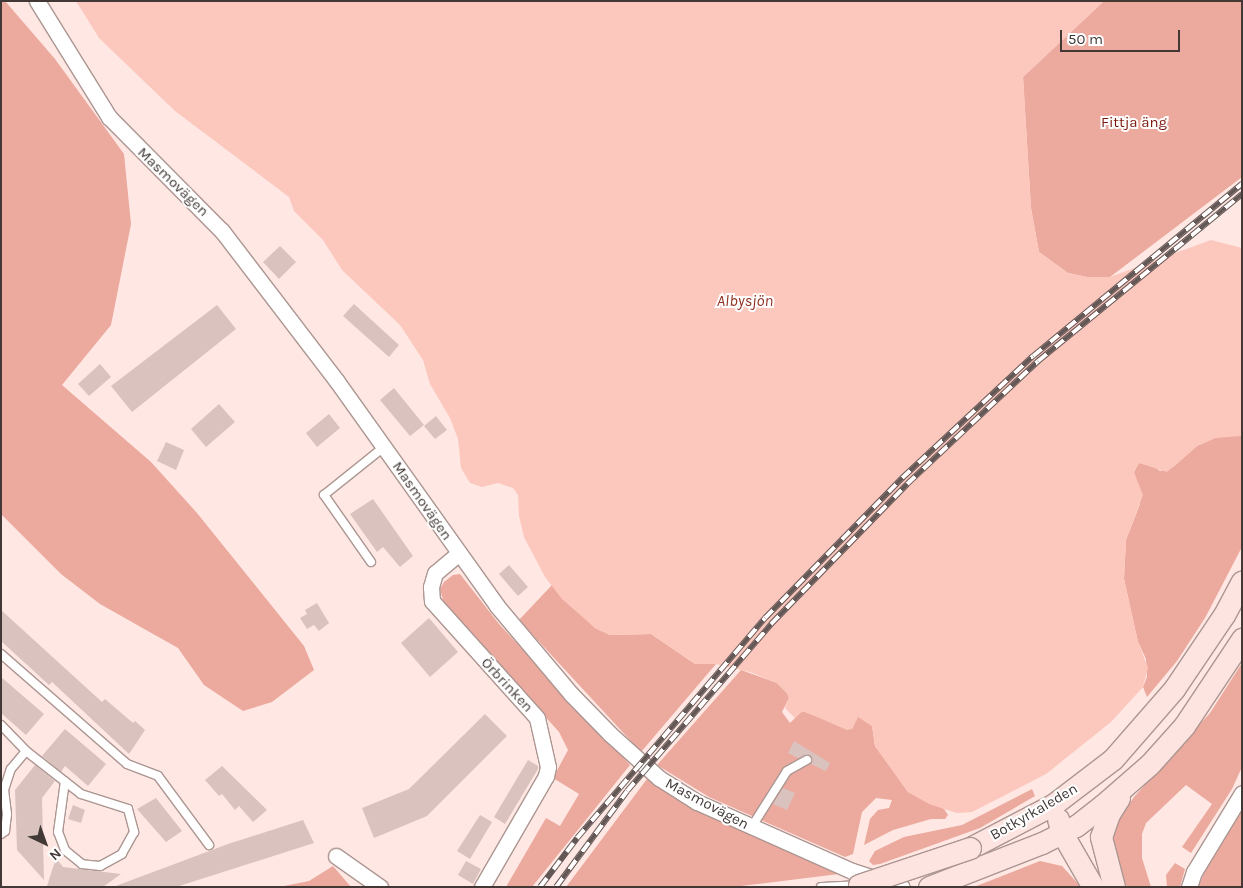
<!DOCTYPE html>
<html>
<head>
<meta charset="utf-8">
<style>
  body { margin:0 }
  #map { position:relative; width:1243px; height:888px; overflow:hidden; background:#ffe7e3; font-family:Karla,sans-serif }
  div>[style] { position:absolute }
  .green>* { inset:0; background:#eca99d }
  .water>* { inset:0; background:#fcc7bd }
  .building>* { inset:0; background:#dac3bf }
  .roads { filter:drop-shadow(1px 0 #ac9692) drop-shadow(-1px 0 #ac9692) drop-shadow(0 1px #ac9692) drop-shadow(0 -1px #ac9692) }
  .lane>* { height:8px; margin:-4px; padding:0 4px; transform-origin:4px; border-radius:4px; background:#fff }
  .street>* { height:15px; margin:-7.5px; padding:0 7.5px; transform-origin:7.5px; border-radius:7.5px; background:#fff }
  .secondary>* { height:21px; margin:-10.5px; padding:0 10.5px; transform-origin:10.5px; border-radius:10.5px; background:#fde4e0 }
  .rail>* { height:5.5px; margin-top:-2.75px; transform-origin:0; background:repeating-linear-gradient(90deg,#fff 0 11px,#645856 0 22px); box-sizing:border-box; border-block:1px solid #645856 }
  .bridges { filter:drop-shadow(1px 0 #ac9692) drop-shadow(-1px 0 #ac9692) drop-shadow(0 1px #ac9692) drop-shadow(0 -1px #ac9692) }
  .secondary-bridge>* { height:21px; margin:-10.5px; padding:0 10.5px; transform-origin:10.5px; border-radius:10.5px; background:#fde4e0 }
  span { translate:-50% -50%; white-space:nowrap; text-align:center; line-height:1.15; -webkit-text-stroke:4px #fff; paint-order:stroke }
  .park-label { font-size:15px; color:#7a170c }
  .street-label { font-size:15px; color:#423937 }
  .water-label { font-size:16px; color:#923023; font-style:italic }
  .frame { position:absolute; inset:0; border:2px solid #423937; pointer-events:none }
  .north { position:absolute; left:20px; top:818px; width:50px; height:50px; -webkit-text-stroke:4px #fff; paint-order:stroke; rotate:138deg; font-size:14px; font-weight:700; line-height:20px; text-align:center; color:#423937 }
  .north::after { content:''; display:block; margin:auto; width:18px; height:22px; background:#423937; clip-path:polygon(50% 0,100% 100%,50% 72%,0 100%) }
  .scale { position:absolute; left:1060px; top:30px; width:120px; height:22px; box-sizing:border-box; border:2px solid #423937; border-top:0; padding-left:6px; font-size:15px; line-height:18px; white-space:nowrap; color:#423937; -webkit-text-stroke:4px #fff; paint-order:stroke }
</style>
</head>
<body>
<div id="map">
  <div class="green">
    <i style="clip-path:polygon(1px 1px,5px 1px,55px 59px,124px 154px,131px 224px,111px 325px,62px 385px,151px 462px,197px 513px,304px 646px,314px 670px,272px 702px,243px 711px,204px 685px,178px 648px,100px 604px,61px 574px,1px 514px)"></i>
    <i style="clip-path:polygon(1104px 1px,1242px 1px,1242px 177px,1110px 277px,1087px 277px,1068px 273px,1039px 252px,1031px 208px,1023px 77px)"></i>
    <i style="clip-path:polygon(1233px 435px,1242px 436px,1242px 547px,1205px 618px,1177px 661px,1147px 697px,1143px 687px,1147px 677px,1146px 659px,1138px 642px,1124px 579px,1126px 540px,1140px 504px,1134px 472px,1139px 463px,1152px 465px,1160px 471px,1173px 467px,1197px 446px,1215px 438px)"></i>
    <i style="clip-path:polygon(460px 574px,499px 624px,630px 765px,532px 887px,506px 887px,546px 818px,560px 826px,579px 794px,553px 778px,568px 750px,559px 732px,444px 604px,440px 589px,444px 582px,453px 575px)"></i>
    <i style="clip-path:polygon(552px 585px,595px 628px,610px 635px,651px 634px,695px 664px,716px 664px,641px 752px,519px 620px)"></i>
    <i style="clip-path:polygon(1242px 663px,1242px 767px,1232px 789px,1191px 853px,1182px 847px,1212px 804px,1186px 785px,1146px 823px,1142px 834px,1142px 858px,1151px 887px,1127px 887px,1113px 852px,1111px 831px,1134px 797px,1210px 713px)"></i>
    <i style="clip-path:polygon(741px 670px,777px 683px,787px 693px,789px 698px,782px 712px,790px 723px,802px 711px,852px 729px,858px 716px,872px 726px,875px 746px,908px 792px,944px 809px,948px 815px,945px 819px,931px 819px,893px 830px,864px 845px,870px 819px,878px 810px,889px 808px,892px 800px,876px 798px,862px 812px,853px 854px,845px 857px,709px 797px,657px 765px)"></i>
    <i style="clip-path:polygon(647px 779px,694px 809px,839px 874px,733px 887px,566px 887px)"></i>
    <i style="clip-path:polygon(1032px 789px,1035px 796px,980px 828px,880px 864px,873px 865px,869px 861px,875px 851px,904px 837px,962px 825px)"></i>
    <i style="clip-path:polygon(1242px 811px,1242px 887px,1198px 887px,1208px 865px)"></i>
    <i style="clip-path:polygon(1040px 861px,1062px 866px,1081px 887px,974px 887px)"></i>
    <i style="clip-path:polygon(1175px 863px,1185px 869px,1180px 887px,1167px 887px,1166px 875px)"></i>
    <i style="clip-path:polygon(333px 866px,351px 887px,279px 887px,309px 881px)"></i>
  </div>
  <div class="water">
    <i style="clip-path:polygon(76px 1px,1104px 1px,1023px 77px,1031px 208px,1039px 252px,1068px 273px,1087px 277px,1110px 277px,1211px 240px,1242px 248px,1242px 436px,1215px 438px,1197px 446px,1167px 472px,1139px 463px,1134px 472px,1143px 495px,1126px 540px,1124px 579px,1138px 642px,1148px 668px,1143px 687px,1111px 722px,1046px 774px,972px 812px,957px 813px,929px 804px,908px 792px,875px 746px,872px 726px,858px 717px,852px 729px,847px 730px,803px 711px,795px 718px,785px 708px,789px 698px,787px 693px,777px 683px,750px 672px,716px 664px,695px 664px,651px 634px,610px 635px,595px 628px,562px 599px,545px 577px,524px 537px,519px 516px,518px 495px,513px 488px,498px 483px,482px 487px,470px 483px,461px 468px,458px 439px,450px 418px,430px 384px,423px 360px,400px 325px,342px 270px,323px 240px,294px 211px,289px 197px,175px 111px,99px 38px)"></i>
  </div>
  <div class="building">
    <i style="clip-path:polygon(280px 246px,296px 262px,279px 279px,263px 262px)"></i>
    <i style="clip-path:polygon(354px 304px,399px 345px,389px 357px,343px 316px)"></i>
    <i style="clip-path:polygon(217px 305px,236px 329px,132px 412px,111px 386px)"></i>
    <i style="clip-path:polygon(100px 364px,111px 377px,89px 396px,78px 384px)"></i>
    <i style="clip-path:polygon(394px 388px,424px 425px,410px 436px,380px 400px)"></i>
    <i style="clip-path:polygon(219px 404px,235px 422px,206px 447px,191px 429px)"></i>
    <i style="clip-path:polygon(329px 414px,340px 428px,317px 447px,306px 433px)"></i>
    <i style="clip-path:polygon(436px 416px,447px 430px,435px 439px,424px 426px)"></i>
    <i style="clip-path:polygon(166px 442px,184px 450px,176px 470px,157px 461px)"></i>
    <i style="clip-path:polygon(373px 499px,413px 556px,400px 567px,383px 547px,377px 552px,350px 514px)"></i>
    <i style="clip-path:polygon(509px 565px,528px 587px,518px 596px,499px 574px)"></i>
    <i style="clip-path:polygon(317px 603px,329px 623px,319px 631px,314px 625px,307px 629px,300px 618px,307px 614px,305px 610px)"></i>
    <i style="clip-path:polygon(1px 610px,102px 702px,105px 699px,133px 723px,135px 721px,145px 730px,129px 754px,52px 682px,49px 685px,1px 641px)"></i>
    <i style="clip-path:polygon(429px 618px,458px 652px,430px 677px,401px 643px)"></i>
    <i style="clip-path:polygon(1px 677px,44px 714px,26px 735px,1px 713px)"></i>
    <i style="clip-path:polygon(485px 714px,507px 736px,427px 816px,374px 838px,362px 808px,409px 789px)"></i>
    <i style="clip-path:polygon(65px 729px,106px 764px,88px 786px,65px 766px,61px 772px,42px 756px)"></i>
    <i style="clip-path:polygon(794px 741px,830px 763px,826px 771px,811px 764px,809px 755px,798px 758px,788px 753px)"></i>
    <i style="clip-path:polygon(528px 760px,538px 766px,538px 769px,505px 824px,494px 817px)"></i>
    <i style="clip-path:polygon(35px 765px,55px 781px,42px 798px,44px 880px,17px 850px,15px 790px)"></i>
    <i style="clip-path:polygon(222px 766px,267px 810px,253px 822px,239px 806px,235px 810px,222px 794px,219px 796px,205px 780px)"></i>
    <i style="clip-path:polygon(783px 788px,795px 793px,787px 810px,773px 804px)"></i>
    <i style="clip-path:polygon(156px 798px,182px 831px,166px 842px,137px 809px)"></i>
    <i style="clip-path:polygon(73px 805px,85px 810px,81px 823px,68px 819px)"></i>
    <i style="clip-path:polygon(480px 815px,492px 822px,470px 859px,457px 851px)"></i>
    <i style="clip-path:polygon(303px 820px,314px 843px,176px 887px,113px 887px,228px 844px)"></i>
    <i style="clip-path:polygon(56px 858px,63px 867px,121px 874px,103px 887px,47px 886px)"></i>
    <i style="clip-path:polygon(466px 861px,481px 869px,473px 884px,458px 875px)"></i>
  </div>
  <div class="roads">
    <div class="lane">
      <i style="left:371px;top:562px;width:82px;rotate:-125deg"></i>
      <i style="left:324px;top:495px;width:77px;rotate:-38.7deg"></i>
      <i style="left:1px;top:654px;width:167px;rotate:41.1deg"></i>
      <i style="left:127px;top:764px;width:33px;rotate:21deg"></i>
      <i style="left:158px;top:776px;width:86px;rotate:53.5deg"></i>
      <i style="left:1px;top:725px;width:36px;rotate:46deg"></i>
      <i style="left:26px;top:751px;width:70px;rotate:38deg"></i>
      <i style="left:81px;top:794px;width:49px;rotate:17.7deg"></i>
      <i style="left:128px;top:809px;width:24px;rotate:75deg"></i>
      <i style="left:134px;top:832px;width:25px;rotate:119deg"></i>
      <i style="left:122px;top:854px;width:25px;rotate:151deg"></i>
      <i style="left:100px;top:866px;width:18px;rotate:-174deg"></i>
      <i style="left:82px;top:864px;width:22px;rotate:-141deg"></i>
      <i style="left:65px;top:850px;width:19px;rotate:-111deg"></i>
      <i style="left:58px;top:832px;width:51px;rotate:-82.2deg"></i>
      <i style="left:751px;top:828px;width:67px;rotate:-57.7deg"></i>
      <i style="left:787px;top:771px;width:23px;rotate:-29deg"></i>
      <i style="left:1px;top:834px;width:5px;rotate:-37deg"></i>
      <i style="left:5px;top:831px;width:17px;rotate:-83deg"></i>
      <i style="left:7px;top:814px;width:24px;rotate:-97deg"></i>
      <i style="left:4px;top:790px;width:22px;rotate:-72deg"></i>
      <i style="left:11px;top:769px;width:23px;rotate:-50deg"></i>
      <i style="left:821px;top:887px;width:36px;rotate:-3deg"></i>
    </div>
    <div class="street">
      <i style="left:37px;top:1px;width:137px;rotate:58.2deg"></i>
      <i style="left:109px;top:117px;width:161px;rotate:45.3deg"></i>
      <i style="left:222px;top:231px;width:188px;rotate:52.6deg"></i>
      <i style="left:336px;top:380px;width:277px;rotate:54.5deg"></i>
      <i style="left:497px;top:606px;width:115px;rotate:49.9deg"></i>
      <i style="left:571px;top:694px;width:56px;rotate:45.7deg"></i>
      <i style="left:610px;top:734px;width:66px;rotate:41.9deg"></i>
      <i style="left:659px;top:778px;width:45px;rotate:32.3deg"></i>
      <i style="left:697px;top:802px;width:170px;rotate:24deg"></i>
      <i style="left:852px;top:871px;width:52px;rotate:17.7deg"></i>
      <i style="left:459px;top:553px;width:31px;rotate:140deg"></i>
      <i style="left:435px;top:573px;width:15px;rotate:106deg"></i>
      <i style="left:431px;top:587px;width:14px;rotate:86deg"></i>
      <i style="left:432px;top:601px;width:157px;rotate:48.1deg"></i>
      <i style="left:537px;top:718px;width:50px;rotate:77.3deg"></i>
      <i style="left:548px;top:767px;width:9px;rotate:103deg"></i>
      <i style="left:546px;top:776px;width:128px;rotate:120deg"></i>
      <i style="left:336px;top:856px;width:54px;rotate:35.2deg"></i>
      <i style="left:1189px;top:887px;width:16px;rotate:-72deg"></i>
      <i style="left:1194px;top:872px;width:92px;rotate:-58.7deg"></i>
    </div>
    <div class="secondary">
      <i style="left:1058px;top:819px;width:15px;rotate:74deg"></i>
      <i style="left:1062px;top:833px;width:62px;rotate:60.1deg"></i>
      <i style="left:970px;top:848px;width:95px;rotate:-27.6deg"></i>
      <i style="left:1054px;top:804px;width:74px;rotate:-37.3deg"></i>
      <i style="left:1113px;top:759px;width:93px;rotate:-48.9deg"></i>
      <i style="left:1174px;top:689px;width:89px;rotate:-56deg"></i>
      <i style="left:1224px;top:615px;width:38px;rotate:-62deg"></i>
      <i style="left:929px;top:887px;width:121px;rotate:-21.3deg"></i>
      <i style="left:1042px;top:843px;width:38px;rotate:-27deg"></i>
      <i style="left:1076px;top:826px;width:34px;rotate:-38deg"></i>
      <i style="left:1103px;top:805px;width:62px;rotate:-41.1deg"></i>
      <i style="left:1150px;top:764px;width:51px;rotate:-48.2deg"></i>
      <i style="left:1184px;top:726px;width:105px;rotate:-56.3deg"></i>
      <i style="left:1114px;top:887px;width:52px;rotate:-104.6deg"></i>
      <i style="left:1101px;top:837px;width:24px;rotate:-71deg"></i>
      <i style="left:1109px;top:814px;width:19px;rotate:-58deg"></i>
    </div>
  </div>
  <div class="rail">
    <i style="left:540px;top:887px;width:61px;rotate:-52.9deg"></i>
    <i style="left:577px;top:838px;width:289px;rotate:-49.5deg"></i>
    <i style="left:765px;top:618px;width:196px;rotate:-45.6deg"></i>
    <i style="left:902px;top:478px;width:179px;rotate:-43deg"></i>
    <i style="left:1033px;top:356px;width:271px;rotate:-39.5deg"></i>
    <i style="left:556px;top:887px;width:119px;rotate:-53.5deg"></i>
    <i style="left:627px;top:791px;width:221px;rotate:-49.2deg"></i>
    <i style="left:771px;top:624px;width:195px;rotate:-45.8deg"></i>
    <i style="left:907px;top:484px;width:180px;rotate:-43.2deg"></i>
    <i style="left:1038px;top:361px;width:264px;rotate:-39.3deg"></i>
  </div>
  <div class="bridges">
    <div class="secondary-bridge">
      <i style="left:859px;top:885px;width:117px;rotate:-18.4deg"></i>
    </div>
  </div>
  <div class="park-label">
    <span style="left:1134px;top:123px">Fittja äng</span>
  </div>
  <div class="street-label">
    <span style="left:173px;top:182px;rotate:44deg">Masmovägen</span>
    <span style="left:422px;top:501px;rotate:55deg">Masmovägen</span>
    <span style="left:507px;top:685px;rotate:47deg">Örbrinken</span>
    <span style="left:707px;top:804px;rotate:28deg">Masmovägen</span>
    <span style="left:1034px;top:812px;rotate:-30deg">Botkyrkaleden</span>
  </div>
  <div class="water-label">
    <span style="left:745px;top:301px">Albysjön</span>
  </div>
  <div class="frame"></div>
  <div class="north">N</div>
  <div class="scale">50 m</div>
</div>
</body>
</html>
